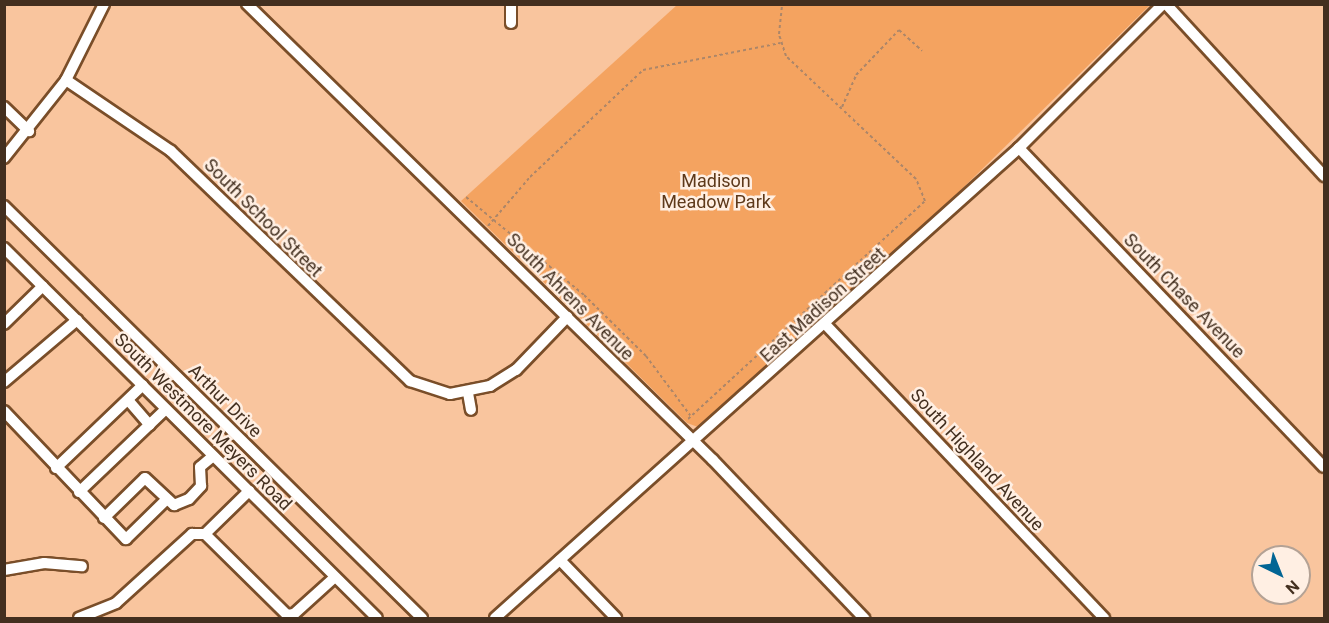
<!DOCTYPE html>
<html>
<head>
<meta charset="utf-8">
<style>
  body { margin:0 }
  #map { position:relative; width:1329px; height:623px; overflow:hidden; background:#f9c59e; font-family:Roboto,sans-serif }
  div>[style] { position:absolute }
  .green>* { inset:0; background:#f4a360 }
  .path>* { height:2px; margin-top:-1px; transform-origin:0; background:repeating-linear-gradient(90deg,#ac8669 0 3px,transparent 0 6px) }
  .roads { filter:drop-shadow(2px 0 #7a4e29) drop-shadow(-2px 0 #7a4e29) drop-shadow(0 2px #7a4e29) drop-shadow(0 -2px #7a4e29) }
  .minor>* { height:10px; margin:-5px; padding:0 5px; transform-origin:5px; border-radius:5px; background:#fff }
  span { translate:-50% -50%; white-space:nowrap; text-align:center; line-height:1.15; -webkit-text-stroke:5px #ffefe3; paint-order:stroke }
  .park-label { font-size:18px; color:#5e391a }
  .street-label { font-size:18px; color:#432f1f }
  .frame { position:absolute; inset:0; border:6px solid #432f1f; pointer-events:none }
  .north { position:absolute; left:1251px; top:545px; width:60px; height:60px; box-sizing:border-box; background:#ffefe3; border:2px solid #b4a295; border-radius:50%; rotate:137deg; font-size:16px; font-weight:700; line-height:24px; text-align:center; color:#432f1f }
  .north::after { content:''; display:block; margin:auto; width:21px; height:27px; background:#026594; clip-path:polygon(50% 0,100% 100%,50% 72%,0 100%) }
</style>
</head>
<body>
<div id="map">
  <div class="green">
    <i style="clip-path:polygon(677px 5px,1150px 5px,922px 228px,698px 427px,687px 423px,461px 201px)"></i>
  </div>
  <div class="path">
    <i style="left:842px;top:107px;width:35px;rotate:-66deg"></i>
    <i style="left:856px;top:75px;width:62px;rotate:-46.3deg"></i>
    <i style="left:899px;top:30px;width:31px;rotate:42deg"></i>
    <i style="left:466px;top:197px;width:153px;rotate:39.7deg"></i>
    <i style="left:584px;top:295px;width:87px;rotate:44.5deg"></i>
    <i style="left:646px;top:356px;width:74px;rotate:53.3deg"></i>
    <i style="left:488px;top:226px;width:65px;rotate:-49.4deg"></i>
    <i style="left:530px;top:177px;width:156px;rotate:-43.4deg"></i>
    <i style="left:643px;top:70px;width:140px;rotate:-11.1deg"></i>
    <i style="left:688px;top:419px;width:322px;rotate:-42.6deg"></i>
    <i style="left:925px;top:201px;width:24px;rotate:-112deg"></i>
    <i style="left:916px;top:179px;width:179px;rotate:-136.6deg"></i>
    <i style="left:786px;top:56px;width:23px;rotate:-108deg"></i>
    <i style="left:779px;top:34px;width:30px;rotate:-84deg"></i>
  </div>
  <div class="roads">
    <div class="minor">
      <i style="left:247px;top:4px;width:652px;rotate:44.38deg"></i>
      <i style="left:713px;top:460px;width:219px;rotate:46.3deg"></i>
      <i style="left:511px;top:4px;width:19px;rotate:90deg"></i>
      <i style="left:1166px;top:4px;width:234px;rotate:47.4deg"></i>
      <i style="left:66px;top:80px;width:127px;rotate:34.1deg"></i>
      <i style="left:171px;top:151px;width:332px;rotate:43.9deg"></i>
      <i style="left:410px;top:381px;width:42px;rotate:18deg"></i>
      <i style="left:450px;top:394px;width:41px;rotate:-11.3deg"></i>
      <i style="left:490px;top:386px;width:31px;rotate:-32deg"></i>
      <i style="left:516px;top:370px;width:74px;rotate:-46.1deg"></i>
      <i style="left:4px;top:107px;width:35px;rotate:44deg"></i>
      <i style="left:1019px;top:148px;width:441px;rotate:46.3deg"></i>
      <i style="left:4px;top:158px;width:100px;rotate:-51.5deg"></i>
      <i style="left:66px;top:80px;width:85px;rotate:-63.4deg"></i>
      <i style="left:4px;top:206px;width:587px;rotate:44.59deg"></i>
      <i style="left:4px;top:248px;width:525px;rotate:44.77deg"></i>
      <i style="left:4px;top:324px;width:54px;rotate:-44.3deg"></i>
      <i style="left:826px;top:325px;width:404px;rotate:46.5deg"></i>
      <i style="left:4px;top:382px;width:96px;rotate:-40.3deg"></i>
      <i style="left:468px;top:393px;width:17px;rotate:80deg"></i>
      <i style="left:128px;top:400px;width:33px;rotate:49deg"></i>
      <i style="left:4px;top:411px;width:177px;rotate:46.4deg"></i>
      <i style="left:126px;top:539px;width:57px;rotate:-44.3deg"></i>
      <i style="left:56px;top:468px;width:120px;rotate:-43.7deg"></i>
      <i style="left:79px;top:492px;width:120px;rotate:-43.7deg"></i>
      <i style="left:104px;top:518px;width:57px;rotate:-44.3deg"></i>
      <i style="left:145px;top:478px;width:40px;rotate:43deg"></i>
      <i style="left:174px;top:505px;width:16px;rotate:-22deg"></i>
      <i style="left:189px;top:499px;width:18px;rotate:-47deg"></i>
      <i style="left:201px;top:486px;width:19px;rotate:-93deg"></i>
      <i style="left:200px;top:467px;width:17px;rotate:-40deg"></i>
      <i style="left:205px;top:534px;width:115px;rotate:44.6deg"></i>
      <i style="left:287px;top:615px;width:7px;rotate:-8deg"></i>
      <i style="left:294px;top:614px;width:55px;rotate:-42.1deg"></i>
      <i style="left:560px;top:560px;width:81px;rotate:46deg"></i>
      <i style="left:4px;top:570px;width:41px;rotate:-9.9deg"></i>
      <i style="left:44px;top:563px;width:38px;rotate:5deg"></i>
      <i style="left:79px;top:618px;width:40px;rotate:-22deg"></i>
      <i style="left:116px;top:603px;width:103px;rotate:-42.2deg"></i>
      <i style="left:192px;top:534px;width:13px"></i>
      <i style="left:205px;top:534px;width:62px;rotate:-44.3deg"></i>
      <i style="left:495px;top:618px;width:704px;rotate:-41.89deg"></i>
      <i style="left:1019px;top:148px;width:204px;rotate:-45deg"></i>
    </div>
  </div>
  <div class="park-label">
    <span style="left:716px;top:192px">Madison<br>Meadow Park</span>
  </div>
  <div class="street-label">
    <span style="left:263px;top:218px;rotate:45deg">South School Street</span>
    <span style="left:1184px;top:296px;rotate:46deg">South Chase Avenue</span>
    <span style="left:570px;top:297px;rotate:45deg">South Ahrens Avenue</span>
    <span style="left:823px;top:305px;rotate:-42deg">East Madison Street</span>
    <span style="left:225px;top:401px;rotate:45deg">Arthur Drive</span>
    <span style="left:203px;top:422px;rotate:45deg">South Westmore Meyers Road</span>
    <span style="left:977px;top:460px;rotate:47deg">South Highland Avenue</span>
  </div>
  <div class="frame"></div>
  <div class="north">N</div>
</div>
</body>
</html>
